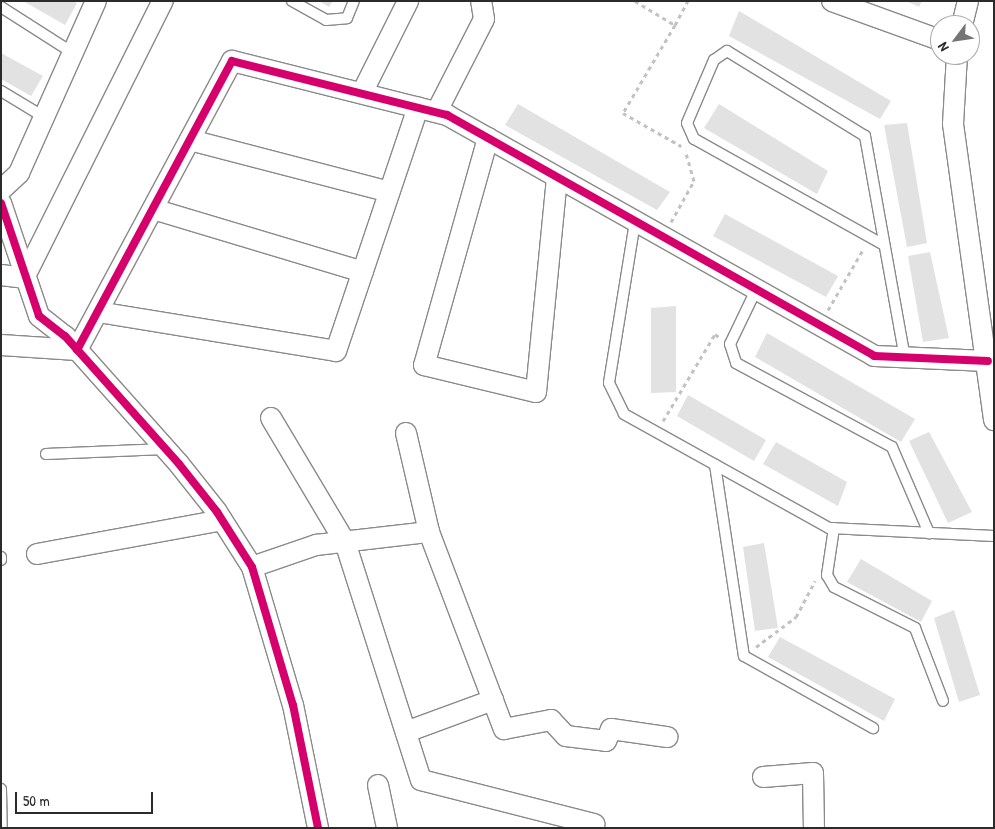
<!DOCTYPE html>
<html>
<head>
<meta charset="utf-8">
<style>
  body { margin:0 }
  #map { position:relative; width:995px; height:829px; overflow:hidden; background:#fff; font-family:"Patrick Hand",sans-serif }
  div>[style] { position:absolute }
  .building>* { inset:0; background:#e2e2e2 }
  .path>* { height:3px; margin-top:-1.5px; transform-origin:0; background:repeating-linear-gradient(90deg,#c2c2c2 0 4px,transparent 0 8px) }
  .roads { filter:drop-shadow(1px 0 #8a8a8a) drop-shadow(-1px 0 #8a8a8a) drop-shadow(0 1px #8a8a8a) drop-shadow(0 -1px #8a8a8a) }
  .lane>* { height:10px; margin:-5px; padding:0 5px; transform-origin:5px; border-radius:5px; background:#fff }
  .street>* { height:20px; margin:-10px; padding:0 10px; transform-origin:10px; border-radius:10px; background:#fff }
  .cycleway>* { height:8px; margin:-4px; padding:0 4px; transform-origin:4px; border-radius:4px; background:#d6006c }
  span { translate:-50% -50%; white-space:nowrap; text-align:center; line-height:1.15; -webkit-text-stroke:5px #fff; paint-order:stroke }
  .frame { position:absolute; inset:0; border:2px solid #2b2b2b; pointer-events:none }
  .north { position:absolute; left:930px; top:15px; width:50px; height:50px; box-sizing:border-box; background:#fff; border:1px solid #aaa; border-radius:50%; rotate:239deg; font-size:14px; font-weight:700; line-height:20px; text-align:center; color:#2b2b2b }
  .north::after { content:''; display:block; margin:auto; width:18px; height:22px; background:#757575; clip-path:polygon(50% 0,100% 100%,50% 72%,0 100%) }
  .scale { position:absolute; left:15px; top:792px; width:138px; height:22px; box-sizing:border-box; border:2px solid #2b2b2b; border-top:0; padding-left:6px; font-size:15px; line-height:18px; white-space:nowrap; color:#2b2b2b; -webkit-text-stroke:4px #fff; paint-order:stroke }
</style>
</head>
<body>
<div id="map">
  <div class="building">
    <i style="clip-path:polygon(23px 1px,73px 1px,77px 3px,65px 25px)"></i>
    <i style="clip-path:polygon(319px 1px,333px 1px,329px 7px)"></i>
    <i style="clip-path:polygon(906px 1px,922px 1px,919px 7px)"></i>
    <i style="clip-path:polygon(739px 11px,891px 101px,880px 119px,729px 36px)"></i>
    <i style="clip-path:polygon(1px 53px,43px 76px,31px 96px,1px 79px)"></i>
    <i style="clip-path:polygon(518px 104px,670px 192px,657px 210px,505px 125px)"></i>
    <i style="clip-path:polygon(719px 104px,828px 171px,817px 194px,704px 128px)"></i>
    <i style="clip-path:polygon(907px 123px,927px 243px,907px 247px,884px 125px)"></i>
    <i style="clip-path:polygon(725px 214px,838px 276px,826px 297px,713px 236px)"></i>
    <i style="clip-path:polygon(930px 252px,949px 338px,923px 342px,908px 256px)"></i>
    <i style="clip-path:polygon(676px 306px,676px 392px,651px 393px,651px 308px)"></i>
    <i style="clip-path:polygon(767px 333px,915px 419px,901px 442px,755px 357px)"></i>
    <i style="clip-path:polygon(688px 395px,766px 440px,754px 461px,677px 416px)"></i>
    <i style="clip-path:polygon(929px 432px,972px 512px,948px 523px,909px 441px)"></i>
    <i style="clip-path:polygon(776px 442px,847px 482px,838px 506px,763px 464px)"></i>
    <i style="clip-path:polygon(764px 543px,778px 628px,755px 631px,743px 547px)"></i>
    <i style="clip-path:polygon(861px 559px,932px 601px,921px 622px,847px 582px)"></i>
    <i style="clip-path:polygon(954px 610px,980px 695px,959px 702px,934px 618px)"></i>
    <i style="clip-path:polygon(780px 637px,895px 699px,884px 721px,768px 657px)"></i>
  </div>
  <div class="path">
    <i style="left:635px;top:1px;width:47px;rotate:31deg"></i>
    <i style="left:675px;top:25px;width:27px;rotate:-62deg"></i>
    <i style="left:675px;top:25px;width:102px;rotate:120.6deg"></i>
    <i style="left:623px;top:113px;width:67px;rotate:29.6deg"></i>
    <i style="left:671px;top:222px;width:47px;rotate:-60.7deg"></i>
    <i style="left:694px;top:181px;width:32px;rotate:-106deg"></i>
    <i style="left:828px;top:310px;width:72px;rotate:-59.9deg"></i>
    <i style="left:663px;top:421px;width:101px;rotate:-59.1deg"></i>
    <i style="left:715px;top:334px;width:5px;rotate:37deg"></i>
    <i style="left:756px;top:647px;width:50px;rotate:-36.9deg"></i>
    <i style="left:796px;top:617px;width:41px;rotate:-62.2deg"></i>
  </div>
  <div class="roads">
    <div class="lane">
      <i style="left:292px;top:1px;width:39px;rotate:29deg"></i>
      <i style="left:326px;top:20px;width:21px;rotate:-5deg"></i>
      <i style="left:347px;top:18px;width:18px;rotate:-68deg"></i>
      <i style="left:1px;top:7px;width:85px;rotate:32.6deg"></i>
      <i style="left:1px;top:91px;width:50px;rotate:31.2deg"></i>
      <i style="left:635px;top:222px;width:163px;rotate:99.2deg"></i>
      <i style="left:609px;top:383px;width:34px;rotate:64deg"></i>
      <i style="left:624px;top:414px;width:235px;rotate:29.1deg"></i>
      <i style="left:829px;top:528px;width:165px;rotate:2.8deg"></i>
      <i style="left:884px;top:245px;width:218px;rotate:-150.8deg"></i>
      <i style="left:694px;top:139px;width:17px;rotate:-114deg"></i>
      <i style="left:687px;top:123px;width:69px;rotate:-66.8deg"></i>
      <i style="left:714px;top:60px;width:16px;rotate:-35deg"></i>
      <i style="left:727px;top:51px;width:162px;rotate:31.6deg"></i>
      <i style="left:865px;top:136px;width:226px;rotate:79.8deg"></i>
      <i style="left:756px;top:290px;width:60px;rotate:115.7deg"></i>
      <i style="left:730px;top:344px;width:20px;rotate:72deg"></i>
      <i style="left:736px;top:363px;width:177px;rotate:28.3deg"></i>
      <i style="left:892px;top:447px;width:94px;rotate:66.7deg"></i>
      <i style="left:46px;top:454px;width:119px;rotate:-2.4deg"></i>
      <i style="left:715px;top:465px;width:193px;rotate:81.4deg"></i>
      <i style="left:744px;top:656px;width:148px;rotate:29.2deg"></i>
      <i style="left:834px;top:528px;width:48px;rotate:98.5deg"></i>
      <i style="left:827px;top:575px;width:14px;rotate:60deg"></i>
      <i style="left:834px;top:587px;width:91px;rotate:26.8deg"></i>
      <i style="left:915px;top:628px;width:78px;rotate:69deg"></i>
      <i style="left:1px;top:557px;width:3px;rotate:90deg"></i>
      <i style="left:1px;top:789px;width:39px;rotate:89deg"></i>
    </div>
    <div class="street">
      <i style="left:832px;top:1px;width:115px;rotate:19.9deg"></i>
      <i style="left:962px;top:25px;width:25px;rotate:-76deg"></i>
      <i style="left:957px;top:55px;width:69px;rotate:93.3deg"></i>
      <i style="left:953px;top:124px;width:299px;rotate:82.1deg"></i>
      <i style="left:362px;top:93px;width:103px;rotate:-63.4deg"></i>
      <i style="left:437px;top:111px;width:103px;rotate:-62.9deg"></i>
      <i style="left:484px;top:19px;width:18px;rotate:-99deg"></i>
      <i style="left:488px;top:138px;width:236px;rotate:105.7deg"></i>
      <i style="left:424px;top:365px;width:115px;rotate:13.6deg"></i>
      <i style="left:536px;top:392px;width:215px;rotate:-84.4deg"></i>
      <i style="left:190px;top:140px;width:206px;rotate:14.6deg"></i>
      <i style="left:1px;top:190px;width:25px;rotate:-43deg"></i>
      <i style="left:19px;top:173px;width:188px;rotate:-65.9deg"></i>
      <i style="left:1px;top:203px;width:119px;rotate:71.4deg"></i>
      <i style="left:39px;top:316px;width:33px;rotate:38deg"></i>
      <i style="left:65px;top:336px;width:171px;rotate:48.3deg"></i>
      <i style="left:179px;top:464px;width:61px;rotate:51.6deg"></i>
      <i style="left:217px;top:512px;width:65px;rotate:57.5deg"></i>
      <i style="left:252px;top:567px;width:144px;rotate:73.5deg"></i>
      <i style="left:293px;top:705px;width:126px;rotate:78.5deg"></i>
      <i style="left:153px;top:209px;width:219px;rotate:16.7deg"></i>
      <i style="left:1px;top:275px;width:23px;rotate:7deg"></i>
      <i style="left:24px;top:278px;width:310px;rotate:-63.4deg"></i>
      <i style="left:98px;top:312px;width:241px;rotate:9.3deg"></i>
      <i style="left:336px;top:351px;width:257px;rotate:-71.4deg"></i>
      <i style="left:1px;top:345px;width:76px;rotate:3.8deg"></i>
      <i style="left:77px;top:350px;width:328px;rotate:-61.8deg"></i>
      <i style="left:232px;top:61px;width:222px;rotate:14.1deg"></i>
      <i style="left:447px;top:115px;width:490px;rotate:29.4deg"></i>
      <i style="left:874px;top:356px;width:114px;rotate:2.5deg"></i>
      <i style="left:271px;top:418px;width:144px;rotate:59.2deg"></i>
      <i style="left:345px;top:542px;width:250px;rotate:72.3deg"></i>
      <i style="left:421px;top:780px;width:179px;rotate:14.3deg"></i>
      <i style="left:406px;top:433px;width:102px;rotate:76.9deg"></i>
      <i style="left:429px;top:532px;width:211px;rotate:69.2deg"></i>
      <i style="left:504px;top:729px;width:48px;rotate:-10.8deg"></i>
      <i style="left:551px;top:720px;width:22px;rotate:47deg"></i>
      <i style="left:566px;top:736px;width:40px;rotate:7.1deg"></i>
      <i style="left:606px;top:741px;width:13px;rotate:-67deg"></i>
      <i style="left:611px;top:729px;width:57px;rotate:8.1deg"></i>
      <i style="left:37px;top:554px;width:188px;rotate:-10.4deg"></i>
      <i style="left:252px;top:567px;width:68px;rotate:-19deg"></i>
      <i style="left:316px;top:545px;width:114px;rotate:-6.6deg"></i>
      <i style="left:406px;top:732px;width:93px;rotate:-20.2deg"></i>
      <i style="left:763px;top:777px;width:50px;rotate:-4.6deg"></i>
      <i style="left:813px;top:773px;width:55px;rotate:89deg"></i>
      <i style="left:378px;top:785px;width:44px;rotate:78.2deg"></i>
    </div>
  </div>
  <div class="cycleway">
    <i style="left:1px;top:203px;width:119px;rotate:71.4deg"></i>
    <i style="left:39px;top:316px;width:33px;rotate:38deg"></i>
    <i style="left:65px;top:336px;width:171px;rotate:48.3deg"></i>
    <i style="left:179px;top:464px;width:61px;rotate:51.6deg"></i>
    <i style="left:217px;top:512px;width:65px;rotate:57.5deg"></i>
    <i style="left:252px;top:567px;width:144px;rotate:73.5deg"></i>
    <i style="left:293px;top:705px;width:126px;rotate:78.5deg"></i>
    <i style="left:77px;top:350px;width:328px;rotate:-61.8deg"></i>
    <i style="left:232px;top:61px;width:222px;rotate:14.1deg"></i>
    <i style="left:447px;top:115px;width:490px;rotate:29.4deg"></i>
    <i style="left:874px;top:356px;width:114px;rotate:2.5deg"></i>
  </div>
  <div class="frame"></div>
  <div class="north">N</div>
  <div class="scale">50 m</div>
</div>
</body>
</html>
